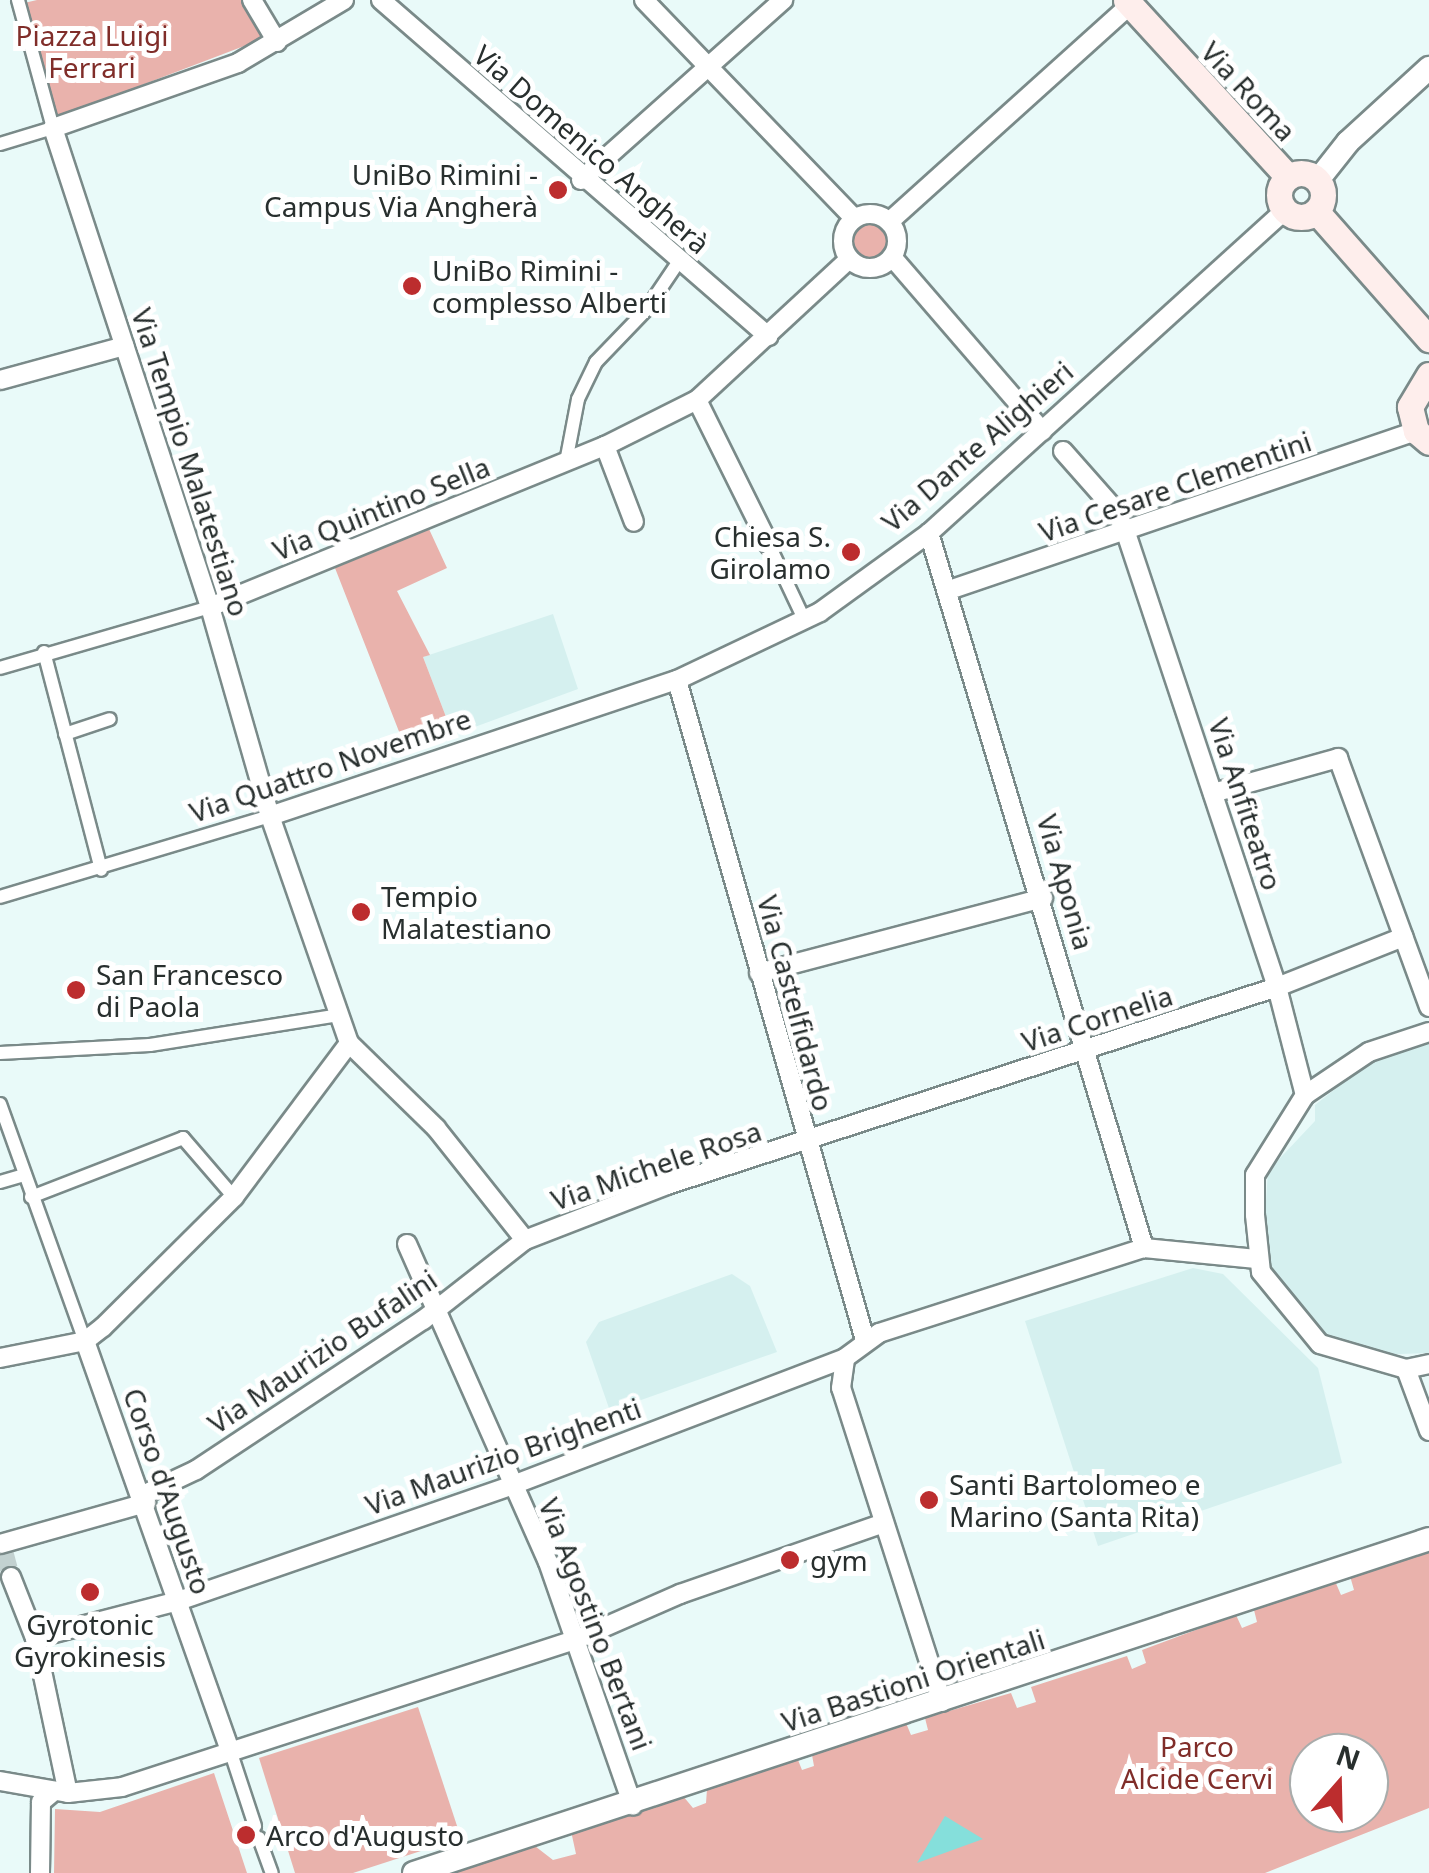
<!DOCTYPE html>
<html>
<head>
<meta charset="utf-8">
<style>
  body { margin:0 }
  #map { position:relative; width:1429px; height:1873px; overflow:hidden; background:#e9faf9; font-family:"Noto Sans",sans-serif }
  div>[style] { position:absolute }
  .built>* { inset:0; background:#d5f0ef }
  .green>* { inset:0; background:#e9b2ac }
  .round { border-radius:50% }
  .water>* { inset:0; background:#85dfdb }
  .minor-tunnel>* { height:18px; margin-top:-9px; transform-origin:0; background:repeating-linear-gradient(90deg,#c2d1d0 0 18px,transparent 0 27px) }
  .roads { filter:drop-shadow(2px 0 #7a8a89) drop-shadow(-2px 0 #7a8a89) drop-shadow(0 2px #7a8a89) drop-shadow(0 -2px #7a8a89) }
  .pedestrian>* { height:12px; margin:-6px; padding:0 6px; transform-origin:6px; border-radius:6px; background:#fff }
  .minor>* { height:18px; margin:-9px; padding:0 9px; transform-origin:9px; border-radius:9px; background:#fff }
  .minor>.ring { margin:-9px; padding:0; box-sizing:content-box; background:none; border:18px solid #fff; border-radius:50% }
  .tertiary>* { height:22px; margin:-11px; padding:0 11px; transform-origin:11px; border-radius:11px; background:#fff }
  .secondary>* { height:25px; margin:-12.5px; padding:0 12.5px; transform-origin:12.5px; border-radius:12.5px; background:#feeeec }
  .secondary>.ring { margin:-12.5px; padding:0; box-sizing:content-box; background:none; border:25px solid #feeeec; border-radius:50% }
  .dots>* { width:28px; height:28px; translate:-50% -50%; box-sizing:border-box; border:5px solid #fff; border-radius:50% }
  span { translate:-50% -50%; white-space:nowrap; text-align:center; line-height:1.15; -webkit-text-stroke:10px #fff; paint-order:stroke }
  .park-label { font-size:28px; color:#802d29 }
  .street-label { font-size:28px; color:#282f2e }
  .poi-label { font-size:28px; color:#282f2e }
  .right { translate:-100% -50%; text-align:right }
  .left { translate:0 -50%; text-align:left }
  .north { position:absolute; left:1289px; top:1733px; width:100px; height:100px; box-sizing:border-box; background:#fff; border:2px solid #a9acab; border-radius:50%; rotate:20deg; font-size:28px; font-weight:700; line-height:40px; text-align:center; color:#282f2e }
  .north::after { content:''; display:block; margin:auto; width:35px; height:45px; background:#bc2d2e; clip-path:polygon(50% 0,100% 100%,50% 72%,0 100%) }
</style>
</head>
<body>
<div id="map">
  <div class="built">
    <i style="clip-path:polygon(553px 614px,578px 689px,453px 735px,423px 657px)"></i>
    <i style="clip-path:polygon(1429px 1043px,1429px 1353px,1371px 1355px,1321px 1340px,1277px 1291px,1263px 1246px,1268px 1171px,1315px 1121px,1315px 1105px,1373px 1059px)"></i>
    <i style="clip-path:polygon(1193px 1268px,1223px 1274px,1318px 1368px,1342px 1463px,1098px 1546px,1025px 1321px)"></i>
    <i style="clip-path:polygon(732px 1274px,750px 1286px,777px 1352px,610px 1411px,586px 1342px,599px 1322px)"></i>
  </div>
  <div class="green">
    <i style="clip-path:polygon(37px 0,243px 0,265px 38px,58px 117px,24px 3px)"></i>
    <i class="round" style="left:851px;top:221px;width:38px;height:38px"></i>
    <i style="clip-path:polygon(429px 529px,447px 568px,397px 591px,430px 655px,423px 657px,453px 735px,407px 752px,335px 568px)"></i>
    <i style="clip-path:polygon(evenodd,1429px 1553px,1429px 1808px,1265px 1873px,456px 1873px,531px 1843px,553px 1860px,576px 1854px,571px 1831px,683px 1796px,693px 1808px,706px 1803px,707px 1789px,798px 1760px,802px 1770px,814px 1766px,812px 1755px,906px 1723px,911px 1735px,928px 1730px,925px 1718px,1011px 1693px,1017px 1708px,1036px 1702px,1031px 1687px,1127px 1656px,1132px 1669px,1146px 1663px,1142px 1650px,1236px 1615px,1242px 1628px,1257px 1622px,1254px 1610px,1335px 1581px,1341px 1595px,1354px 1590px,1350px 1576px,1429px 1553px,1309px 1753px,1369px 1753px,1369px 1813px,1309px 1813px,1309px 1753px)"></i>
    <i style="clip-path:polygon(418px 1707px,461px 1838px,353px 1873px,295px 1873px,259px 1758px)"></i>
    <i style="clip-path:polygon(214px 1773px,247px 1873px,54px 1873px,55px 1809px,100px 1812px)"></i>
  </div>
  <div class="water">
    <i style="clip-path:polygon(945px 1816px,983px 1839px,917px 1863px)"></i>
  </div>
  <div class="minor-tunnel">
    <i style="left:4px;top:1551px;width:27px;rotate:75deg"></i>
  </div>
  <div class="roads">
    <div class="pedestrian">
      <i style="left:0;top:144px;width:55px;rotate:-16.8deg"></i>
      <i style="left:53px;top:128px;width:133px;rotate:-105.3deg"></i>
      <i style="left:566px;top:462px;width:64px;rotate:-79.2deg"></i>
      <i style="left:578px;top:399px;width:41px;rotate:-64.1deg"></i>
      <i style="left:596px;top:362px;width:72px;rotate:-46.1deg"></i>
      <i style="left:646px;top:310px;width:59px;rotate:-56deg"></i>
      <i style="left:769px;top:545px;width:84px;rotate:64.7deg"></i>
      <i style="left:44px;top:652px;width:225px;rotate:75.3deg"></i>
      <i style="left:0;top:668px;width:219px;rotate:-16.2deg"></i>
      <i style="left:65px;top:734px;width:47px;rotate:-18.4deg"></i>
      <i style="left:0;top:897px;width:282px;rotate:-16.7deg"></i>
      <i style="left:0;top:1053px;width:150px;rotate:-3.1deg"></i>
      <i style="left:150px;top:1045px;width:191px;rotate:-9deg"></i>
      <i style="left:0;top:1104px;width:252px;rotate:70.3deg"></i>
      <i style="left:0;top:1182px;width:26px;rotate:-16deg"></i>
      <i style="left:31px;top:1197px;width:163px;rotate:-21.2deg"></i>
      <i style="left:183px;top:1138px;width:78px;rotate:49.2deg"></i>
      <i style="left:231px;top:1753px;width:77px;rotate:71.8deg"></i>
      <i style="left:259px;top:1838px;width:37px;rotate:70deg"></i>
    </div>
    <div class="minor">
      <i style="left:252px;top:0;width:49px;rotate:59.2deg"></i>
      <i style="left:344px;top:0;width:123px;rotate:149.3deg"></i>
      <i style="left:238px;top:63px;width:196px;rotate:160.6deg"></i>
      <i style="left:53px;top:128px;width:504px;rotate:71.85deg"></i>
      <i style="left:210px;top:607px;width:217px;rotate:74deg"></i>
      <i style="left:270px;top:816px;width:240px;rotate:70.8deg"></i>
      <i style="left:381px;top:0;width:513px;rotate:40.97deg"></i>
      <i style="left:644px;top:0;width:303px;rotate:46.1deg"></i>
      <i style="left:581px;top:180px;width:271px;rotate:-41.7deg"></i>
      <i class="ring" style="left:843px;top:214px;width:36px;height:36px"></i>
      <i style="left:889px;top:222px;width:324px;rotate:-42deg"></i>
      <i style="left:892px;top:257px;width:230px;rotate:49.2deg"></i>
      <i style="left:0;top:380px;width:129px;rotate:-15.3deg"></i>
      <i style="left:697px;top:400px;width:162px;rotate:63.6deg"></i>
      <i style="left:605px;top:446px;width:81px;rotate:69.1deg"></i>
      <i style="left:1063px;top:451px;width:80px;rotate:48.5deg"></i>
      <i style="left:1116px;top:511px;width:24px;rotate:66deg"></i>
      <i style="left:1126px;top:533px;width:478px;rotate:71.6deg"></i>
      <i style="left:1277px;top:987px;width:112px;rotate:75.5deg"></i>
      <i style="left:929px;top:533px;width:747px;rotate:73.26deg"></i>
      <i style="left:949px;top:590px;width:493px;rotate:-18.8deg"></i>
      <i style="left:210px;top:607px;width:427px;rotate:-22.2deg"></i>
      <i style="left:605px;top:446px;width:103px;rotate:-26.6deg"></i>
      <i style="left:697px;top:400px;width:207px;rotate:-42.8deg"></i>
      <i style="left:677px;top:680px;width:686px;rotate:74.1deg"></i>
      <i style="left:1213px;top:793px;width:130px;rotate:-15.6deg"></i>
      <i style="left:1338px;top:758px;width:265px;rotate:69.9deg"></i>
      <i style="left:270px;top:816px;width:429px;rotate:-18.5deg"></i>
      <i style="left:677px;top:680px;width:158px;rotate:-25.4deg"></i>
      <i style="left:820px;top:612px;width:135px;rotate:-35.9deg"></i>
      <i style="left:929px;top:533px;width:481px;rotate:-42.2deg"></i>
      <i style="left:759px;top:973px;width:294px;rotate:-14.8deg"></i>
      <i style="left:1429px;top:1032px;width:63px;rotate:161.6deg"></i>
      <i style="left:1369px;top:1052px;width:77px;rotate:146.1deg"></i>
      <i style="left:1305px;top:1095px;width:94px;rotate:122deg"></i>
      <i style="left:1255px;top:1175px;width:40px;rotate:90deg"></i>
      <i style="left:1255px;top:1215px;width:57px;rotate:84deg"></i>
      <i style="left:1261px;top:1272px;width:93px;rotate:50.7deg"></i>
      <i style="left:1320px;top:1344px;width:90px;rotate:16.2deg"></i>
      <i style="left:1406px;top:1369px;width:24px;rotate:-12deg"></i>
      <i style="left:349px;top:1043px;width:122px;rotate:44.3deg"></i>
      <i style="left:436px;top:1128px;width:143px;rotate:51.5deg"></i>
      <i style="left:407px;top:1244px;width:348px;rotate:66.1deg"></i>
      <i style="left:548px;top:1562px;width:258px;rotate:70.8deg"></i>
      <i style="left:85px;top:1341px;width:437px;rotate:70.5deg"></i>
      <i style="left:0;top:1358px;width:87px;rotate:-11.3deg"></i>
      <i style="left:85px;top:1341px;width:23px;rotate:-38deg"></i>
      <i style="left:103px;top:1327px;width:185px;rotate:-44.8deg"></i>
      <i style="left:234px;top:1197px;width:192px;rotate:-53.2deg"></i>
      <i style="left:1406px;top:1369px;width:66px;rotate:69.6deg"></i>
      <i style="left:143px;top:1495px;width:59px;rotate:-25.3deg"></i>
      <i style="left:196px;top:1470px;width:272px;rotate:-33.5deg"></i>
      <i style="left:423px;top:1320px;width:130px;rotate:-38.1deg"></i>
      <i style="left:525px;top:1240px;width:152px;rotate:-21.2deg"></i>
      <i style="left:667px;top:1185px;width:641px;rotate:-17.98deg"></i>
      <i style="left:1277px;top:987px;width:136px;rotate:-21.6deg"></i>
      <i style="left:0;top:1544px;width:152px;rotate:-15.7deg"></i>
      <i style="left:11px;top:1577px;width:66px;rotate:68.5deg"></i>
      <i style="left:35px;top:1638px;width:158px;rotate:78deg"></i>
      <i style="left:35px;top:1638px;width:148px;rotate:-14.5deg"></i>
      <i style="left:178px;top:1601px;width:355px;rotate:-19.1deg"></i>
      <i style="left:513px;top:1485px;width:355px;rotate:-20.9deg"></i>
      <i style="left:942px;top:1702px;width:330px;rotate:-107.8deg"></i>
      <i style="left:841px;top:1388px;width:30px;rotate:-82deg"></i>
      <i style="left:845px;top:1358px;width:42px;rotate:-36.3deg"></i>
      <i style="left:879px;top:1333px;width:278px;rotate:-17.8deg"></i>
      <i style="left:1144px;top:1248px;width:113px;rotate:5.6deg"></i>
      <i style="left:0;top:1781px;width:69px;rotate:10deg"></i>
      <i style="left:68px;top:1793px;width:54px;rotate:-6.3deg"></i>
      <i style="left:122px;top:1787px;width:476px;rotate:-18deg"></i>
      <i style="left:575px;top:1640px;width:115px;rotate:-23.7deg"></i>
      <i style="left:680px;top:1594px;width:216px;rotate:-19.2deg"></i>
      <i style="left:40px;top:1873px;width:71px;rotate:-89.2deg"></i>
      <i style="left:41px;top:1802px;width:17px;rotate:-40deg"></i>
    </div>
    <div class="tertiary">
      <i style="left:1318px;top:180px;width:48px;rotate:-51.7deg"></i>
      <i style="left:1348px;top:142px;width:110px;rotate:-42.4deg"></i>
      <i style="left:414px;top:1873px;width:1069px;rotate:-18.21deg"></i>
    </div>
    <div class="secondary">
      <i style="left:1126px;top:0;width:240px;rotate:47.5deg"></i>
      <i class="ring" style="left:1279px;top:173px;width:19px;height:19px"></i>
      <i style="left:1316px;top:211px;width:171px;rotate:48.6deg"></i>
      <i style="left:1429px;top:375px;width:37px;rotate:121deg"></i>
      <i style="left:1410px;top:407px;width:25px;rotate:76deg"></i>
      <i style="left:1416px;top:431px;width:17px;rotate:40deg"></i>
    </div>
  </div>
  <div class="dots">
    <i style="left:558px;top:190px;background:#bc2d2e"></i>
    <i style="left:412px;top:286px;background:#bc2d2e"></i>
    <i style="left:851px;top:552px;background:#bc2d2e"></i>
    <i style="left:361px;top:912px;background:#bc2d2e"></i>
    <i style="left:76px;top:990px;background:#bc2d2e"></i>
    <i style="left:929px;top:1500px;background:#bc2d2e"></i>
    <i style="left:790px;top:1560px;background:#bc2d2e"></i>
    <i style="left:90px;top:1592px;background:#bc2d2e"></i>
    <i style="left:246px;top:1835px;background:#bc2d2e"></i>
  </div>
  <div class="park-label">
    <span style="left:92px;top:51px">Piazza Luigi<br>Ferrari</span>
    <span style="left:1197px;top:1762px">Parco<br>Alcide Cervi</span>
  </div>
  <div class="street-label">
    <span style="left:1249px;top:91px;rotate:47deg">Via Roma</span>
    <span style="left:592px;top:149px;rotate:41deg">Via Domenico Angherà</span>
    <span style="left:977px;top:446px;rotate:-41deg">Via Dante Alighieri</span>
    <span style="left:191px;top:462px;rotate:72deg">Via Tempio Malatestiano</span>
    <span style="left:1175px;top:486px;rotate:-19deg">Via Cesare Clementini</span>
    <span style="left:381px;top:508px;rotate:-22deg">Via Quintino Sella</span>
    <span style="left:330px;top:765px;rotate:-19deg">Via Quattro Novembre</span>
    <span style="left:1246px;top:804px;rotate:72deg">Via Anfiteatro</span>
    <span style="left:1066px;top:882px;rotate:74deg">Via Aponia</span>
    <span style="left:796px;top:1003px;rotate:75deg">Via Castelfidardo</span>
    <span style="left:1097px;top:1018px;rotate:-18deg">Via Cornelia</span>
    <span style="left:656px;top:1165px;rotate:-19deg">Via Michele Rosa</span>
    <span style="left:322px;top:1351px;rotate:-34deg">Via Maurizio Bufalini</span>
    <span style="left:503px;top:1456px;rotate:-20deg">Via Maurizio Brighenti</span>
    <span style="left:168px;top:1491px;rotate:71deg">Corso d'Augusto</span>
    <span style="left:596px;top:1624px;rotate:69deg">Via Agostino Bertani</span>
    <span style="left:913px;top:1680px;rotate:-18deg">Via Bastioni Orientali</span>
  </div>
  <div class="poi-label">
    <span class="right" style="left:538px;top:190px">UniBo Rimini -<br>Campus Via Angherà</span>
    <span class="left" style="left:432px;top:286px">UniBo Rimini -<br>complesso Alberti</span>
    <span class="right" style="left:831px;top:552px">Chiesa S.<br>Girolamo</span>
    <span class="left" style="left:381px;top:912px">Tempio<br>Malatestiano</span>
    <span class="left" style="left:96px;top:990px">San Francesco<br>di Paola</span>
    <span class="left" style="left:949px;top:1500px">Santi Bartolomeo e<br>Marino (Santa Rita)</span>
    <span class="left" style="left:810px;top:1560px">gym</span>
    <span style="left:90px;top:1640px">Gyrotonic<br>Gyrokinesis</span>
    <span class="left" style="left:266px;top:1835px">Arco d'Augusto</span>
  </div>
  <div class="north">N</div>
</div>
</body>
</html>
